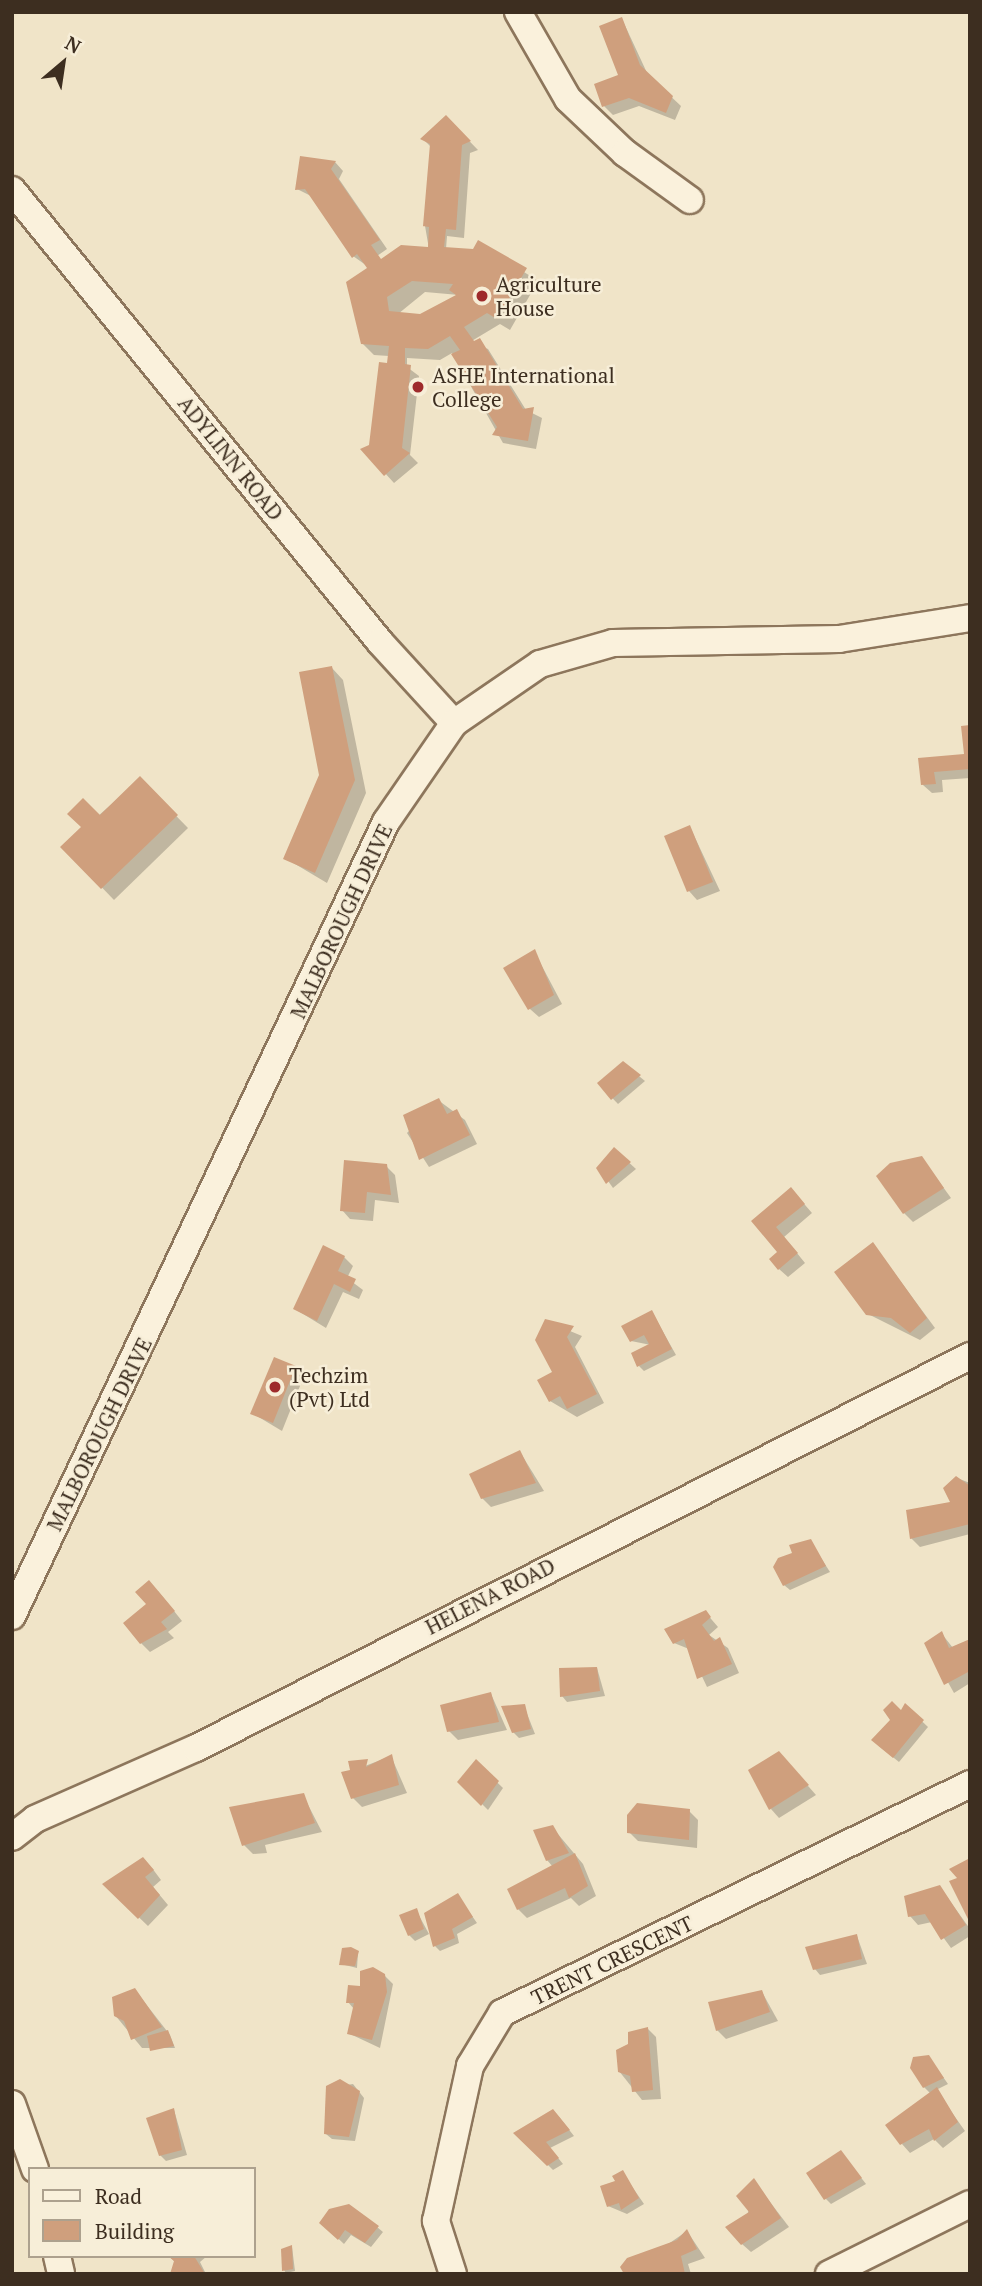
<!DOCTYPE html>
<html>
<head>
<meta charset="utf-8">
<style>
  body { margin:0 }
  #map { position:relative; width:982px; height:2286px; overflow:hidden; background:#f0e4c8; font-family:"PT Serif",serif }
  div>[style] { position:absolute }
  .shadow>* { inset:0; background:#0003 }
  .building>* { inset:0; background:#cf9f7d }
  .roads { filter:drop-shadow(2px 0 #8d765c) drop-shadow(-2px 0 #8d765c) drop-shadow(0 2px #8d765c) drop-shadow(0 -2px #8d765c) }
  .minor>* { height:26px; margin:-13px; padding:0 13px; transform-origin:13px; border-radius:13px; background:#faf1dc }
  .dots>* { width:19px; height:19px; translate:-50% -50%; box-sizing:border-box; border:4px solid #f7eed8; border-radius:50% }
  span { translate:-50% -50%; white-space:nowrap; text-align:center; line-height:1.15; -webkit-text-stroke:5px #f7eed8; paint-order:stroke }
  .poi-label { font-size:21px; color:#3d2e20 }
  .left { translate:0 -50%; text-align:left }
  .street-label { font-size:21px; color:#3d2e20 }
  .frame { position:absolute; inset:0; border:14px solid #3d2e20; pointer-events:none }
  .legend { position:absolute; left:28px; top:2167px; width:228px; height:91px; box-sizing:border-box; background:#f7eed8; border:2px solid #ada18e; margin:0; padding:9px 12px; list-style:none; font-size:21px; color:#3d2e20 }
  .legend li { display:flex; align-items:center; gap:14px; height:35px }
  .legend b { width:35px; border:2px solid #ada18e }
  .north { position:absolute; left:28px; top:28px; width:70px; height:70px; -webkit-text-stroke:5px #f7eed8; paint-order:stroke; rotate:29deg; font-size:19px; font-weight:700; line-height:28px; text-align:center; color:#3d2e20 }
  .north::after { content:''; display:block; margin:auto; width:24px; height:32px; background:#3d2e20; clip-path:polygon(50% 0,100% 100%,50% 72%,0 100%) }
</style>
</head>
<body>
<div id="map">
  <div class="shadow">
    <i style="clip-path:polygon(622px 19px,648px 75px,681px 106px,675px 120px,639px 106px,613px 115px,604px 106px,620px 76px)"></i>
    <i style="clip-path:polygon(evenodd,446px 117px,478px 150px,470px 153px,464px 238px,447px 236px,446px 249px,474px 251px,479px 243px,538px 281px,510px 330px,500px 324px,470px 342px,488px 349px,526px 410px,542px 418px,536px 449px,503px 443px,452px 353px,440px 360px,407px 358px,407px 367px,419px 376px,410px 455px,418px 463px,394px 483px,363px 449px,371px 447px,389px 356px,374px 355px,362px 343px,370px 268px,353px 256px,313px 197px,297px 189px,335px 162px,343px 171px,339px 179px,387px 249px,377px 256px,381px 261px,429px 249px,425px 226px,431px 147px,423px 139px,446px 117px,425px 292px,459px 295px,420px 316px,398px 314px,425px 292px)"></i>
    <i style="clip-path:polygon(332px 668px,343px 680px,366px 793px,327px 883px,285px 858px,321px 775px)"></i>
    <i style="clip-path:polygon(970px 727px,970px 778px,942px 780px,943px 792px,932px 793px,923px 785px,920px 759px,966px 755px)"></i>
    <i style="clip-path:polygon(140px 779px,188px 828px,114px 900px,63px 847px)"></i>
    <i style="clip-path:polygon(690px 827px,720px 891px,697px 900px,689px 891px)"></i>
    <i style="clip-path:polygon(534px 951px,562px 1004px,539px 1017px,530px 1009px)"></i>
    <i style="clip-path:polygon(623px 1063px,645px 1081px,618px 1104px,599px 1084px)"></i>
    <i style="clip-path:polygon(438px 1100px,465px 1120px,477px 1144px,429px 1167px,407px 1133px)"></i>
    <i style="clip-path:polygon(614px 1149px,636px 1169px,613px 1188px,599px 1168px)"></i>
    <i style="clip-path:polygon(922px 1158px,951px 1198px,913px 1222px,904px 1213px)"></i>
    <i style="clip-path:polygon(386px 1166px,395px 1175px,399px 1203px,375px 1200px,373px 1221px,350px 1219px,342px 1210px)"></i>
    <i style="clip-path:polygon(799px 1198px,812px 1213px,784px 1237px,805px 1263px,788px 1277px,779px 1269px,779px 1252px,753px 1221px)"></i>
    <i style="clip-path:polygon(873px 1244px,935px 1328px,920px 1340px,868px 1314px)"></i>
    <i style="clip-path:polygon(344px 1257px,353px 1266px,347px 1278px,363px 1290px,359px 1299px,343px 1292px,326px 1328px,295px 1309px)"></i>
    <i style="clip-path:polygon(652px 1312px,676px 1355px,644px 1371px,639px 1366px,651px 1345px,631px 1341px)"></i>
    <i style="clip-path:polygon(546px 1321px,582px 1336px,575px 1347px,604px 1403px,577px 1417px,550px 1401px,554px 1373px)"></i>
    <i style="clip-path:polygon(275px 1359px,304px 1376px,282px 1431px,252px 1413px)"></i>
    <i style="clip-path:polygon(520px 1452px,544px 1491px,491px 1507px,482px 1498px)"></i>
    <i style="clip-path:polygon(957px 1478px,970px 1483px,970px 1534px,920px 1547px,911px 1538px,952px 1504px)"></i>
    <i style="clip-path:polygon(810px 1541px,830px 1572px,790px 1590px,784px 1585px)"></i>
    <i style="clip-path:polygon(158px 1591px,182px 1621px,168px 1632px,174px 1638px,150px 1652px,141px 1643px,148px 1605px)"></i>
    <i style="clip-path:polygon(706px 1613px,718px 1627px,709px 1635px,728px 1648px,739px 1673px,707px 1687px,689px 1649px,674px 1643px)"></i>
    <i style="clip-path:polygon(942px 1634px,953px 1648px,970px 1640px,970px 1683px,954px 1693px,926px 1643px)"></i>
    <i style="clip-path:polygon(597px 1668px,605px 1696px,567px 1702px,562px 1696px)"></i>
    <i style="clip-path:polygon(491px 1694px,507px 1730px,458px 1740px,449px 1731px)"></i>
    <i style="clip-path:polygon(524px 1706px,535px 1734px,519px 1738px,513px 1732px)"></i>
    <i style="clip-path:polygon(906px 1706px,928px 1727px,899px 1762px,879px 1746px)"></i>
    <i style="clip-path:polygon(391px 1756px,407px 1793px,362px 1807px,353px 1798px,352px 1771px)"></i>
    <i style="clip-path:polygon(476px 1762px,503px 1788px,488px 1810px,460px 1782px)"></i>
    <i style="clip-path:polygon(787px 1762px,816px 1795px,779px 1818px,771px 1809px)"></i>
    <i style="clip-path:polygon(303px 1795px,322px 1832px,265px 1845px,267px 1853px,253px 1854px,244px 1845px)"></i>
    <i style="clip-path:polygon(689px 1811px,698px 1820px,697px 1848px,638px 1841px,629px 1832px)"></i>
    <i style="clip-path:polygon(552px 1827px,583px 1864px,596px 1896px,579px 1906px,571px 1898px,527px 1918px,518px 1909px,553px 1867px,547px 1860px)"></i>
    <i style="clip-path:polygon(152px 1868px,161px 1880px,153px 1887px,168px 1905px,148px 1926px,105px 1885px)"></i>
    <i style="clip-path:polygon(940px 1887px,970px 1929px,970px 1936px,951px 1948px,932px 1922px,918px 1925px,910px 1916px)"></i>
    <i style="clip-path:polygon(458px 1896px,477px 1923px,457px 1934px,459px 1943px,440px 1951px,435px 1946px)"></i>
    <i style="clip-path:polygon(416px 1910px,429px 1934px,415px 1941px,409px 1935px)"></i>
    <i style="clip-path:polygon(857px 1936px,867px 1964px,820px 1975px,815px 1969px)"></i>
    <i style="clip-path:polygon(358px 1953px,357px 1968px,341px 1964px)"></i>
    <i style="clip-path:polygon(384px 1975px,393px 1984px,380px 2048px,348px 2033px,354px 2009px,348px 2002px)"></i>
    <i style="clip-path:polygon(135px 1990px,170px 2035px,175px 2048px,142px 2048px,115px 2015px)"></i>
    <i style="clip-path:polygon(762px 1992px,778px 2021px,726px 2039px,717px 2030px)"></i>
    <i style="clip-path:polygon(648px 2029px,656px 2037px,661px 2099px,642px 2100px,619px 2071px)"></i>
    <i style="clip-path:polygon(929px 2057px,948px 2084px,936px 2090px,965px 2131px,943px 2148px,934px 2139px,910px 2153px,902px 2144px,931px 2094px,924px 2087px)"></i>
    <i style="clip-path:polygon(353px 2084px,364px 2098px,355px 2141px,332px 2139px,326px 2134px,327px 2088px)"></i>
    <i style="clip-path:polygon(174px 2110px,187px 2155px,166px 2161px,160px 2155px)"></i>
    <i style="clip-path:polygon(559px 2117px,574px 2136px,550px 2148px,563px 2164px,553px 2170px,516px 2133px)"></i>
    <i style="clip-path:polygon(841px 2152px,866px 2184px,831px 2204px,826px 2199px)"></i>
    <i style="clip-path:polygon(622px 2172px,644px 2204px,627px 2214px,608px 2206px)"></i>
    <i style="clip-path:polygon(754px 2181px,789px 2227px,751px 2252px,742px 2244px)"></i>
    <i style="clip-path:polygon(322px 2223px,377px 2227px,383px 2232px,371px 2247px,351px 2235px,344px 2244px)"></i>
    <i style="clip-path:polygon(687px 2231px,705px 2258px,688px 2264px,691px 2274px,625px 2274px)"></i>
    <i style="clip-path:polygon(292px 2247px,295px 2271px,286px 2273px,284px 2270px)"></i>
    <i style="clip-path:polygon(169px 2256px,207px 2256px,200px 2262px,206px 2274px,172px 2274px,175px 2262px)"></i>
  </div>
  <div class="building">
    <i style="clip-path:polygon(622px 17px,640px 65px,673px 96px,666px 113px,629px 98px,602px 107px,594px 84px,618px 75px,599px 26px)"></i>
    <i style="clip-path:polygon(evenodd,446px 115px,471px 141px,462px 145px,456px 230px,446px 229px,444px 247px,473px 249px,478px 240px,527px 268px,497px 319px,487px 313px,464px 327px,474px 341px,480px 338px,523px 409px,534px 407px,528px 441px,492px 435px,497px 427px,451px 354px,460px 350px,450px 336px,428px 349px,405px 348px,405px 364px,411px 365px,402px 448px,410px 453px,384px 476px,360px 449px,369px 445px,379px 362px,387px 363px,389px 346px,361px 344px,346px 282px,367px 268px,357px 254px,352px 258px,305px 189px,295px 190px,300px 156px,336px 161px,331px 169px,380px 240px,371px 245px,381px 259px,401px 245px,428px 247px,429px 227px,423px 226px,430px 144px,420px 139px,446px 115px,412px 281px,453px 284px,449px 290px,456px 295px,420px 314px,389px 311px,387px 297px,412px 281px)"></i>
    <i style="clip-path:polygon(332px 666px,355px 780px,315px 873px,283px 859px,319px 775px,299px 672px)"></i>
    <i style="clip-path:polygon(970px 725px,970px 769px,934px 772px,936px 784px,921px 785px,918px 758px,964px 754px,961px 726px)"></i>
    <i style="clip-path:polygon(140px 776px,178px 815px,101px 889px,60px 847px,81px 827px,67px 814px,83px 798px,100px 815px)"></i>
    <i style="clip-path:polygon(690px 825px,713px 882px,687px 892px,664px 836px)"></i>
    <i style="clip-path:polygon(535px 949px,554px 995px,528px 1010px,503px 968px)"></i>
    <i style="clip-path:polygon(623px 1061px,641px 1075px,611px 1100px,597px 1083px)"></i>
    <i style="clip-path:polygon(439px 1098px,447px 1114px,457px 1109px,470px 1135px,419px 1160px,403px 1115px)"></i>
    <i style="clip-path:polygon(614px 1147px,631px 1162px,606px 1184px,596px 1168px)"></i>
    <i style="clip-path:polygon(922px 1156px,944px 1188px,903px 1214px,876px 1176px,890px 1163px)"></i>
    <i style="clip-path:polygon(344px 1160px,387px 1164px,391px 1195px,367px 1192px,365px 1213px,340px 1211px)"></i>
    <i style="clip-path:polygon(791px 1187px,805px 1204px,776px 1227px,798px 1253px,778px 1270px,769px 1259px,777px 1252px,751px 1221px)"></i>
    <i style="clip-path:polygon(873px 1242px,927px 1318px,910px 1333px,891px 1318px,866px 1315px,834px 1272px)"></i>
    <i style="clip-path:polygon(323px 1245px,345px 1256px,338px 1271px,356px 1279px,350px 1292px,334px 1284px,317px 1321px,293px 1309px)"></i>
    <i style="clip-path:polygon(652px 1310px,672px 1349px,637px 1367px,631px 1353px,649px 1344px,644px 1335px,630px 1342px,621px 1326px)"></i>
    <i style="clip-path:polygon(545px 1319px,574px 1326px,567px 1337px,597px 1394px,567px 1409px,560px 1396px,549px 1402px,537px 1380px,552px 1372px,535px 1340px)"></i>
    <i style="clip-path:polygon(274px 1357px,296px 1366px,273px 1423px,250px 1414px)"></i>
    <i style="clip-path:polygon(520px 1450px,536px 1483px,481px 1499px,469px 1474px)"></i>
    <i style="clip-path:polygon(956px 1476px,970px 1486px,970px 1524px,910px 1539px,906px 1510px,950px 1502px,943px 1488px)"></i>
    <i style="clip-path:polygon(811px 1539px,826px 1566px,783px 1586px,773px 1567px,778px 1558px,792px 1553px,789px 1545px)"></i>
    <i style="clip-path:polygon(149px 1580px,175px 1611px,161px 1622px,167px 1629px,140px 1644px,123px 1623px,146px 1604px,135px 1592px)"></i>
    <i style="clip-path:polygon(706px 1610px,711px 1617px,702px 1625px,714px 1641px,720px 1637px,732px 1664px,697px 1679px,684px 1639px,673px 1644px,664px 1629px)"></i>
    <i style="clip-path:polygon(942px 1631px,949px 1648px,970px 1639px,970px 1671px,944px 1685px,924px 1643px)"></i>
    <i style="clip-path:polygon(597px 1667px,600px 1691px,560px 1697px,559px 1668px)"></i>
    <i style="clip-path:polygon(491px 1692px,499px 1722px,447px 1732px,440px 1705px)"></i>
    <i style="clip-path:polygon(892px 1701px,901px 1710px,905px 1703px,924px 1720px,893px 1758px,871px 1740px,890px 1720px,883px 1710px)"></i>
    <i style="clip-path:polygon(525px 1704px,531px 1729px,512px 1733px,501px 1706px)"></i>
    <i style="clip-path:polygon(779px 1751px,809px 1785px,769px 1810px,748px 1770px)"></i>
    <i style="clip-path:polygon(392px 1754px,399px 1785px,351px 1799px,341px 1772px,350px 1770px,348px 1761px,368px 1759px,366px 1767px)"></i>
    <i style="clip-path:polygon(476px 1759px,499px 1781px,481px 1806px,457px 1782px)"></i>
    <i style="clip-path:polygon(304px 1793px,315px 1823px,242px 1846px,229px 1807px)"></i>
    <i style="clip-path:polygon(637px 1803px,690px 1809px,689px 1840px,627px 1833px,627px 1815px)"></i>
    <i style="clip-path:polygon(553px 1825px,569px 1853px,546px 1861px,533px 1830px)"></i>
    <i style="clip-path:polygon(575px 1853px,588px 1886px,569px 1898px,565px 1888px,517px 1910px,507px 1889px)"></i>
    <i style="clip-path:polygon(143px 1857px,154px 1870px,145px 1877px,160px 1895px,138px 1919px,102px 1884px)"></i>
    <i style="clip-path:polygon(970px 1858px,970px 1923px,949px 1881px,957px 1878px,949px 1869px)"></i>
    <i style="clip-path:polygon(940px 1885px,966px 1925px,941px 1940px,925px 1914px,908px 1917px,904px 1896px)"></i>
    <i style="clip-path:polygon(458px 1893px,473px 1917px,452px 1929px,455px 1938px,433px 1947px,424px 1913px)"></i>
    <i style="clip-path:polygon(417px 1908px,424px 1929px,408px 1936px,399px 1915px)"></i>
    <i style="clip-path:polygon(857px 1934px,862px 1959px,813px 1970px,805px 1947px)"></i>
    <i style="clip-path:polygon(351px 1947px,359px 1951px,355px 1966px,339px 1965px,342px 1948px)"></i>
    <i style="clip-path:polygon(373px 1967px,385px 1974px,387px 1992px,372px 2040px,347px 2034px,354px 2003px,346px 2003px,348px 1985px,360px 1986px,360px 1971px)"></i>
    <i style="clip-path:polygon(135px 1988px,162px 2027px,131px 2040px,124px 2021px,114px 2016px,112px 1997px)"></i>
    <i style="clip-path:polygon(762px 1990px,770px 2012px,716px 2031px,708px 2002px)"></i>
    <i style="clip-path:polygon(648px 2027px,653px 2090px,632px 2092px,630px 2076px,618px 2072px,616px 2050px,628px 2044px,628px 2032px)"></i>
    <i style="clip-path:polygon(168px 2030px,174px 2046px,150px 2051px,147px 2036px)"></i>
    <i style="clip-path:polygon(929px 2055px,944px 2078px,923px 2088px,910px 2068px,913px 2057px)"></i>
    <i style="clip-path:polygon(340px 2079px,360px 2091px,349px 2137px,324px 2134px,326px 2086px)"></i>
    <i style="clip-path:polygon(937px 2087px,958px 2122px,934px 2141px,929px 2129px,900px 2145px,885px 2125px)"></i>
    <i style="clip-path:polygon(174px 2108px,182px 2150px,159px 2156px,146px 2118px)"></i>
    <i style="clip-path:polygon(553px 2109px,570px 2130px,546px 2142px,559px 2158px,547px 2166px,513px 2133px)"></i>
    <i style="clip-path:polygon(841px 2150px,862px 2178px,824px 2200px,806px 2173px)"></i>
    <i style="clip-path:polygon(623px 2170px,639px 2198px,621px 2210px,619px 2203px,607px 2207px,600px 2186px,615px 2181px,612px 2176px)"></i>
    <i style="clip-path:polygon(754px 2178px,781px 2218px,741px 2245px,725px 2227px,749px 2212px,736px 2196px)"></i>
    <i style="clip-path:polygon(349px 2204px,379px 2226px,365px 2243px,345px 2230px,338px 2240px,319px 2223px,329px 2209px)"></i>
    <i style="clip-path:polygon(687px 2229px,697px 2249px,681px 2256px,685px 2274px,624px 2274px,620px 2267px,627px 2258px,677px 2240px)"></i>
    <i style="clip-path:polygon(292px 2245px,293px 2269px,282px 2271px,281px 2249px)"></i>
    <i style="clip-path:polygon(168px 2256px,194px 2256px,205px 2274px,170px 2274px,174px 2261px)"></i>
  </div>
  <div class="roads">
    <div class="minor">
      <i style="left:518px;top:12px;width:100px;rotate:60.1deg"></i>
      <i style="left:568px;top:99px;width:79px;rotate:43.5deg"></i>
      <i style="left:625px;top:153px;width:80px;rotate:35.9deg"></i>
      <i style="left:12px;top:190px;width:583px;rotate:50.85deg"></i>
      <i style="left:380px;top:642px;width:110px;rotate:47.6deg"></i>
      <i style="left:12px;top:1616px;width:878px;rotate:-64.78deg"></i>
      <i style="left:386px;top:822px;width:120px;rotate:-55.5deg"></i>
      <i style="left:454px;top:723px;width:104px;rotate:-34.5deg"></i>
      <i style="left:540px;top:664px;width:76px;rotate:-16deg"></i>
      <i style="left:613px;top:643px;width:226px;rotate:-1deg"></i>
      <i style="left:839px;top:639px;width:133px;rotate:-9.1deg"></i>
      <i style="left:12px;top:1837px;width:29px;rotate:-38deg"></i>
      <i style="left:35px;top:1819px;width:176px;rotate:-23.8deg"></i>
      <i style="left:196px;top:1748px;width:868px;rotate:-26.86deg"></i>
      <i style="left:12px;top:2104px;width:69px;rotate:70.5deg"></i>
      <i style="left:57px;top:2256px;width:18px;rotate:77deg"></i>
      <i style="left:453px;top:2274px;width:56px;rotate:-107.8deg"></i>
      <i style="left:436px;top:2221px;width:159px;rotate:-77.6deg"></i>
      <i style="left:470px;top:2066px;width:62px;rotate:-58.9deg"></i>
      <i style="left:502px;top:2013px;width:521px;rotate:-26.07deg"></i>
      <i style="left:829px;top:2274px;width:157px;rotate:-26.4deg"></i>
    </div>
  </div>
  <div class="dots">
    <i style="left:482px;top:296px;background:#9e2a2b"></i>
    <i style="left:418px;top:387px;background:#9e2a2b"></i>
    <i style="left:275px;top:1387px;background:#9e2a2b"></i>
  </div>
  <div class="poi-label">
    <span class="left" style="left:496px;top:296px">Agriculture<br>House</span>
    <span class="left" style="left:432px;top:387px">ASHE International<br>College</span>
    <span class="left" style="left:289px;top:1387px">Techzim<br>(Pvt) Ltd</span>
  </div>
  <div class="street-label">
    <span style="left:231px;top:458px;rotate:51deg">ADYLINN ROAD</span>
    <span style="left:341px;top:921px;rotate:-65deg">MALBOROUGH DRIVE</span>
    <span style="left:99px;top:1434px;rotate:-64deg">MALBOROUGH DRIVE</span>
    <span style="left:490px;top:1596px;rotate:-27deg">HELENA ROAD</span>
    <span style="left:612px;top:1960px;rotate:-26deg">TRENT CRESCENT</span>
  </div>
  <div class="frame"></div>
  <ul class="legend">
  <li><b style="height:9px;background:#faf1dc"></b>Road</li>
  <li><b style="height:19px;background:#cf9f7d"></b>Building</li>
  </ul>
  <div class="north">N</div>
</div>
</body>
</html>
